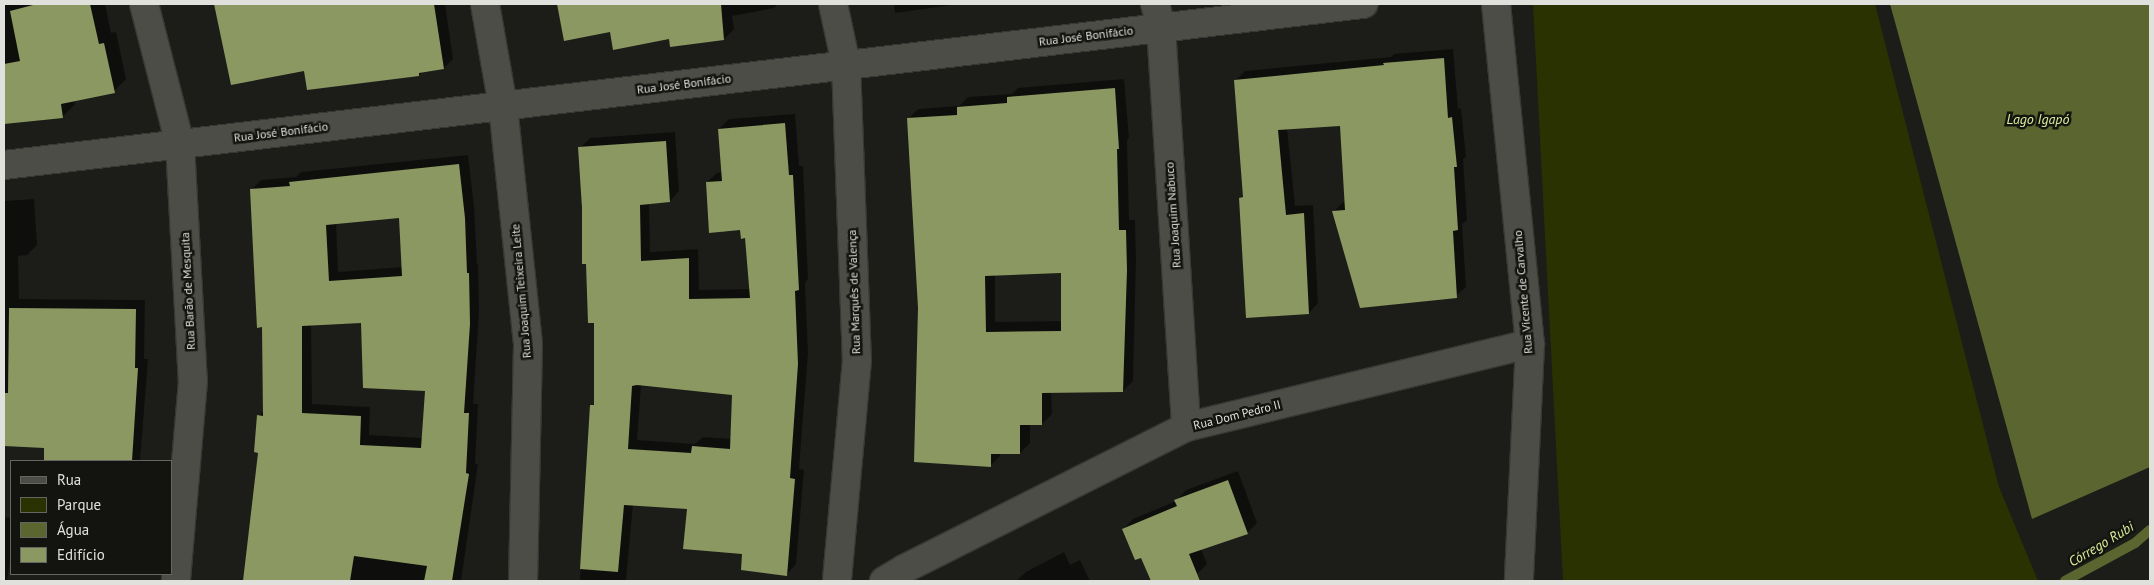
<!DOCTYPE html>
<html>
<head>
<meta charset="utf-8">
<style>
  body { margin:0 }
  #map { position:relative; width:2154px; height:585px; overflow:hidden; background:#1c1d18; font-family:"PT Sans",sans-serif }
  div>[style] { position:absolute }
  .green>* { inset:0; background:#2a3202 }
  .water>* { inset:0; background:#5a6530 }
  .shadow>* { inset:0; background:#0007 }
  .stream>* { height:10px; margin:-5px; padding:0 5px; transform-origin:5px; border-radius:5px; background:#5a6530 }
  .building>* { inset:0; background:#8b9861 }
  .roads { filter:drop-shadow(1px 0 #373834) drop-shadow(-1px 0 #373834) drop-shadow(0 1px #373834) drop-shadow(0 -1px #373834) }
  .minor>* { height:28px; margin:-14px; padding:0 14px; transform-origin:14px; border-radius:14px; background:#4b4d46 }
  span { translate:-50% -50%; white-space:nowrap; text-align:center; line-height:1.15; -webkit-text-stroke:5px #13140f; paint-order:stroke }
  .street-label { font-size:12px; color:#e0e1dd }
  .water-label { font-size:14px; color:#dbee9b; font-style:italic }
  .frame { position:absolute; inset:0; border:5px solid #e0e1dd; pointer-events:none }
  .legend { position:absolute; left:10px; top:460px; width:162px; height:115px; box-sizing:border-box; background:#13140f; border:1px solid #656661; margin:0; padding:6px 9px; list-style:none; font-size:15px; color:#e0e1dd }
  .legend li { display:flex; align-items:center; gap:10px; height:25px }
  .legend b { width:25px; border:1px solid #656661 }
</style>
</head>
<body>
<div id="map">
  <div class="green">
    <i style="clip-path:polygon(1533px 4px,1875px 4px,1999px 487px,2038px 581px,1563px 581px)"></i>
  </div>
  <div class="water">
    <i style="clip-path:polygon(1890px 4px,2150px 4px,2150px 467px,2032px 519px)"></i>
  </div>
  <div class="shadow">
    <i style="clip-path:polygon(4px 4px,105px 4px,111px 33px,116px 32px,126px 79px,114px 91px,74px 100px,75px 104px,63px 116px,4px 110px)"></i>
    <i style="clip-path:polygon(216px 4px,445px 4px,453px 59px,444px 68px,423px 71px,419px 75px,305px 70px,232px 83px)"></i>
    <i style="clip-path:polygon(558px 4px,778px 4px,774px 8px,732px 16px,734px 29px,724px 39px,670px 38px,611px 31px,565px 40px)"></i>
    <i style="clip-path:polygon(894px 4px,959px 4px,895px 13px)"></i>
    <i style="clip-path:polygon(1453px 49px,1458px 109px,1461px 108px,1466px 157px,1463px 159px,1467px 220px,1462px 224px,1466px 287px,1456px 296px,1333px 212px,1343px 202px,1346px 202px,1341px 124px,1287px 128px,1295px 206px,1313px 205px,1318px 303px,1309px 313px,1240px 198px,1244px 195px,1235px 81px,1245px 71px,1391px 57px,1394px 54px)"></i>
    <i style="clip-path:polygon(evenodd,1124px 79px,1129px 138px,1127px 140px,1129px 220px,1135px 220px,1136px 259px,1133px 381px,1123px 391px,1051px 392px,1052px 414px,1042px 424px,1030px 424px,1030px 443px,1020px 453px,1000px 453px,1000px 456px,990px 466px,919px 308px,908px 119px,918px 109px,959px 106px,968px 97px,1012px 94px,1018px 88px,1124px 79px,1062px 271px,1063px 321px,995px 322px,995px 275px,1062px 271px)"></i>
    <i style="clip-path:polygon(evenodd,795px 114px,799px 166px,803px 166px,808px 279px,805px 283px,808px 353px,799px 469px,804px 470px,796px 564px,787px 574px,743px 553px,688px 508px,633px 504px,626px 581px,580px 581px,588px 446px,591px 406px,596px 402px,596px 322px,580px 148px,590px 138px,675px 132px,679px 191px,670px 201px,649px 203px,650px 252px,698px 249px,699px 290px,750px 289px,746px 237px,707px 182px,717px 173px,723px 172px,719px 129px,729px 119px,795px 114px,641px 386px,734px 394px,732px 439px,703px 437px,695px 444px,637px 440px,641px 386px)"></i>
    <i style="clip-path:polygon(evenodd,468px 155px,474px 207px,477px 264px,478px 264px,479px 313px,473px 404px,478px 404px,475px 464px,478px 464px,461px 581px,244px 581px,259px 452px,259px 416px,264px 410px,263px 326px,251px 190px,261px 180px,296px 177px,301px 172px,468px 155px,401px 217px,403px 267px,338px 272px,336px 222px,401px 217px,468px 155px,363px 322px,427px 390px,423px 438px,369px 435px,370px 407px,312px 404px,311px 324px,363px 322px)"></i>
    <i style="clip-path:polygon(34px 199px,37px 245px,27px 255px,18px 256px,19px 299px,145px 300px,144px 359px,148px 359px,140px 461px,45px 461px,46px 447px,4px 445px,4px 201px)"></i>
    <i style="clip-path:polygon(1238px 471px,1257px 523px,1247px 533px,1201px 549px,1207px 564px,1197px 574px,1181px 581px,1153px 581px,1142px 556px,1123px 529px,1133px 519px,1176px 501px,1186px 490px)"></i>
    <i style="clip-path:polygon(4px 517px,11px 518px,11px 554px,7px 580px,11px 581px,4px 581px)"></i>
    <i style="clip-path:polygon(1064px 552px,1070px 565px,1080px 560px,1090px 581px,1016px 581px,1026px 572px)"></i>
  </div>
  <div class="stream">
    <i style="left:2065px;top:581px;width:80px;rotate:-28.5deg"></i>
    <i style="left:2135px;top:543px;width:20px;rotate:-41deg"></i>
  </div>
  <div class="building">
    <i style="clip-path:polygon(37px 4px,90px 4px,99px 44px,104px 43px,115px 93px,61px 104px,63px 118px,4px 124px,4px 64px,20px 61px,10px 11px)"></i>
    <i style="clip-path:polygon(214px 4px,434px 4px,444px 69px,419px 73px,419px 76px,307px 90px,304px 71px,231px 85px)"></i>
    <i style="clip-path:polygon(557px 4px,721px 4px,724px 40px,670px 47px,669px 39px,613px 50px,610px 32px,564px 41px)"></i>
    <i style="clip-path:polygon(1444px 58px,1448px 118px,1452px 117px,1457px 167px,1454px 167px,1458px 230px,1453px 231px,1457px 298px,1360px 308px,1332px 211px,1345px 210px,1340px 126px,1278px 130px,1286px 215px,1304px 213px,1309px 314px,1246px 318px,1239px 198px,1243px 197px,1234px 80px,1384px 65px,1383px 63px)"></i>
    <i style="clip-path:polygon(evenodd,1115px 88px,1119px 149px,1117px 149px,1119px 230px,1126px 230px,1127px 270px,1123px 392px,1042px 393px,1042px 425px,1020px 425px,1020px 454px,991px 454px,991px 467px,914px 462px,918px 308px,907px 118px,957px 115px,957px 107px,1007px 103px,1007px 97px,1115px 88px,1061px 273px,1061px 331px,986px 332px,985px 276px,1061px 273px)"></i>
    <i style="clip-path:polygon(evenodd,785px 123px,789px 175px,793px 175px,799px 290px,795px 291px,798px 364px,790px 478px,795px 479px,787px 576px,741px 570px,742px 554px,683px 549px,687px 509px,624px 505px,618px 572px,580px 569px,590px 405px,594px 405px,594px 323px,588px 323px,586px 264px,582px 264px,582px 208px,578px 147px,666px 141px,670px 202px,640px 205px,641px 261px,689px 258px,689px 299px,750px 298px,745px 238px,741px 239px,740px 230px,709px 233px,706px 182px,722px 181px,718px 129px,785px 123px,637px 385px,732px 395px,730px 449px,692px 446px,691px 453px,628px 449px,632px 386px,637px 385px)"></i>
    <i style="clip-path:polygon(evenodd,459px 164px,465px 218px,467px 273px,469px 273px,470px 324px,464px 413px,469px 413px,466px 473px,469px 474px,452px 581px,424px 581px,427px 566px,354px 556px,350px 581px,243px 581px,258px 453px,254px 452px,257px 415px,263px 416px,262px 327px,257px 328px,250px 189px,290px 186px,289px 182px,459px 164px,399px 218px,402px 276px,329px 281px,326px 225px,399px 218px,459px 164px,361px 323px,363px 388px,425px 391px,421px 448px,360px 445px,361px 416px,302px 413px,302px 326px,361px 323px)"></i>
    <i style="clip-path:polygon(9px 308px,136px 309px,135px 368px,138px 368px,132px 461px,44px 461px,44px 448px,4px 446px,4px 393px,8px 393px)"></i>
    <i style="clip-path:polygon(1228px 480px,1248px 534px,1189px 554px,1200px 581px,1151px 581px,1141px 558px,1135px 560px,1122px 529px,1177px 506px,1174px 500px)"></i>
  </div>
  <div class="roads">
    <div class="minor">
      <i style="left:144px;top:4px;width:145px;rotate:75.6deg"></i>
      <i style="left:180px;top:144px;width:237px;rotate:86.9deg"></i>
      <i style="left:193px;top:381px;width:201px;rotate:94.9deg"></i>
      <i style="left:485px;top:4px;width:104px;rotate:80deg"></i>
      <i style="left:503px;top:106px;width:240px;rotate:84deg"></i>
      <i style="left:528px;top:345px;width:236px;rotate:91.2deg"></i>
      <i style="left:833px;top:4px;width:61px;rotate:77.8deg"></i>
      <i style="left:846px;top:64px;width:296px;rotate:87.9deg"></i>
      <i style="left:857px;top:360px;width:222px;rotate:95.2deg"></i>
      <i style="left:1155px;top:4px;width:24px;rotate:75deg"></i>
      <i style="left:1161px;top:27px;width:401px;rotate:86.4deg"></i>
      <i style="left:1496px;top:4px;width:342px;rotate:84.3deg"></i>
      <i style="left:1530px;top:344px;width:237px;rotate:92.7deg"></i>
      <i style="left:4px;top:165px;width:1369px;rotate:-6.76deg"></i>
      <i style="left:884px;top:581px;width:23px;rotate:-31deg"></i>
      <i style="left:904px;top:569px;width:316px;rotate:-26.7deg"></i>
      <i style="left:1186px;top:427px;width:354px;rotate:-13.6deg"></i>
    </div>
  </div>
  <div class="street-label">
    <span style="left:1086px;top:36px;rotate:-7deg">Rua José Bonifácio</span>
    <span style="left:684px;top:84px;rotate:-7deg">Rua José Bonifácio</span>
    <span style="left:281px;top:132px;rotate:-7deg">Rua José Bonifácio</span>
    <span style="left:1173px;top:215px;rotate:-94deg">Rua Joaquim Nabuco</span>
    <span style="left:188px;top:291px;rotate:-93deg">Rua Barão de Mesquita</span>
    <span style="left:521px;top:291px;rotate:-95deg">Rua Joaquim Teixeira Leite</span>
    <span style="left:854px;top:292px;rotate:-92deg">Rua Marquês de Valença</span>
    <span style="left:1523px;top:292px;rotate:-95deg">Rua Vicente de Carvalho</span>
    <span style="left:1237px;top:415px;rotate:-14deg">Rua Dom Pedro II</span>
  </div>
  <div class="water-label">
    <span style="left:2038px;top:119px">Lago Igapó</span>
    <span style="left:2101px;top:544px;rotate:-31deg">Córrego Rubi</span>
  </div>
  <div class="frame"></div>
  <ul class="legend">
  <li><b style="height:6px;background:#4b4d46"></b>Rua</li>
  <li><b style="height:14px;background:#2a3202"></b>Parque</li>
  <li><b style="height:14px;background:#5a6530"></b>Água</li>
  <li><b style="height:14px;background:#8b9861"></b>Edifício</li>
  </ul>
</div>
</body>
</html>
